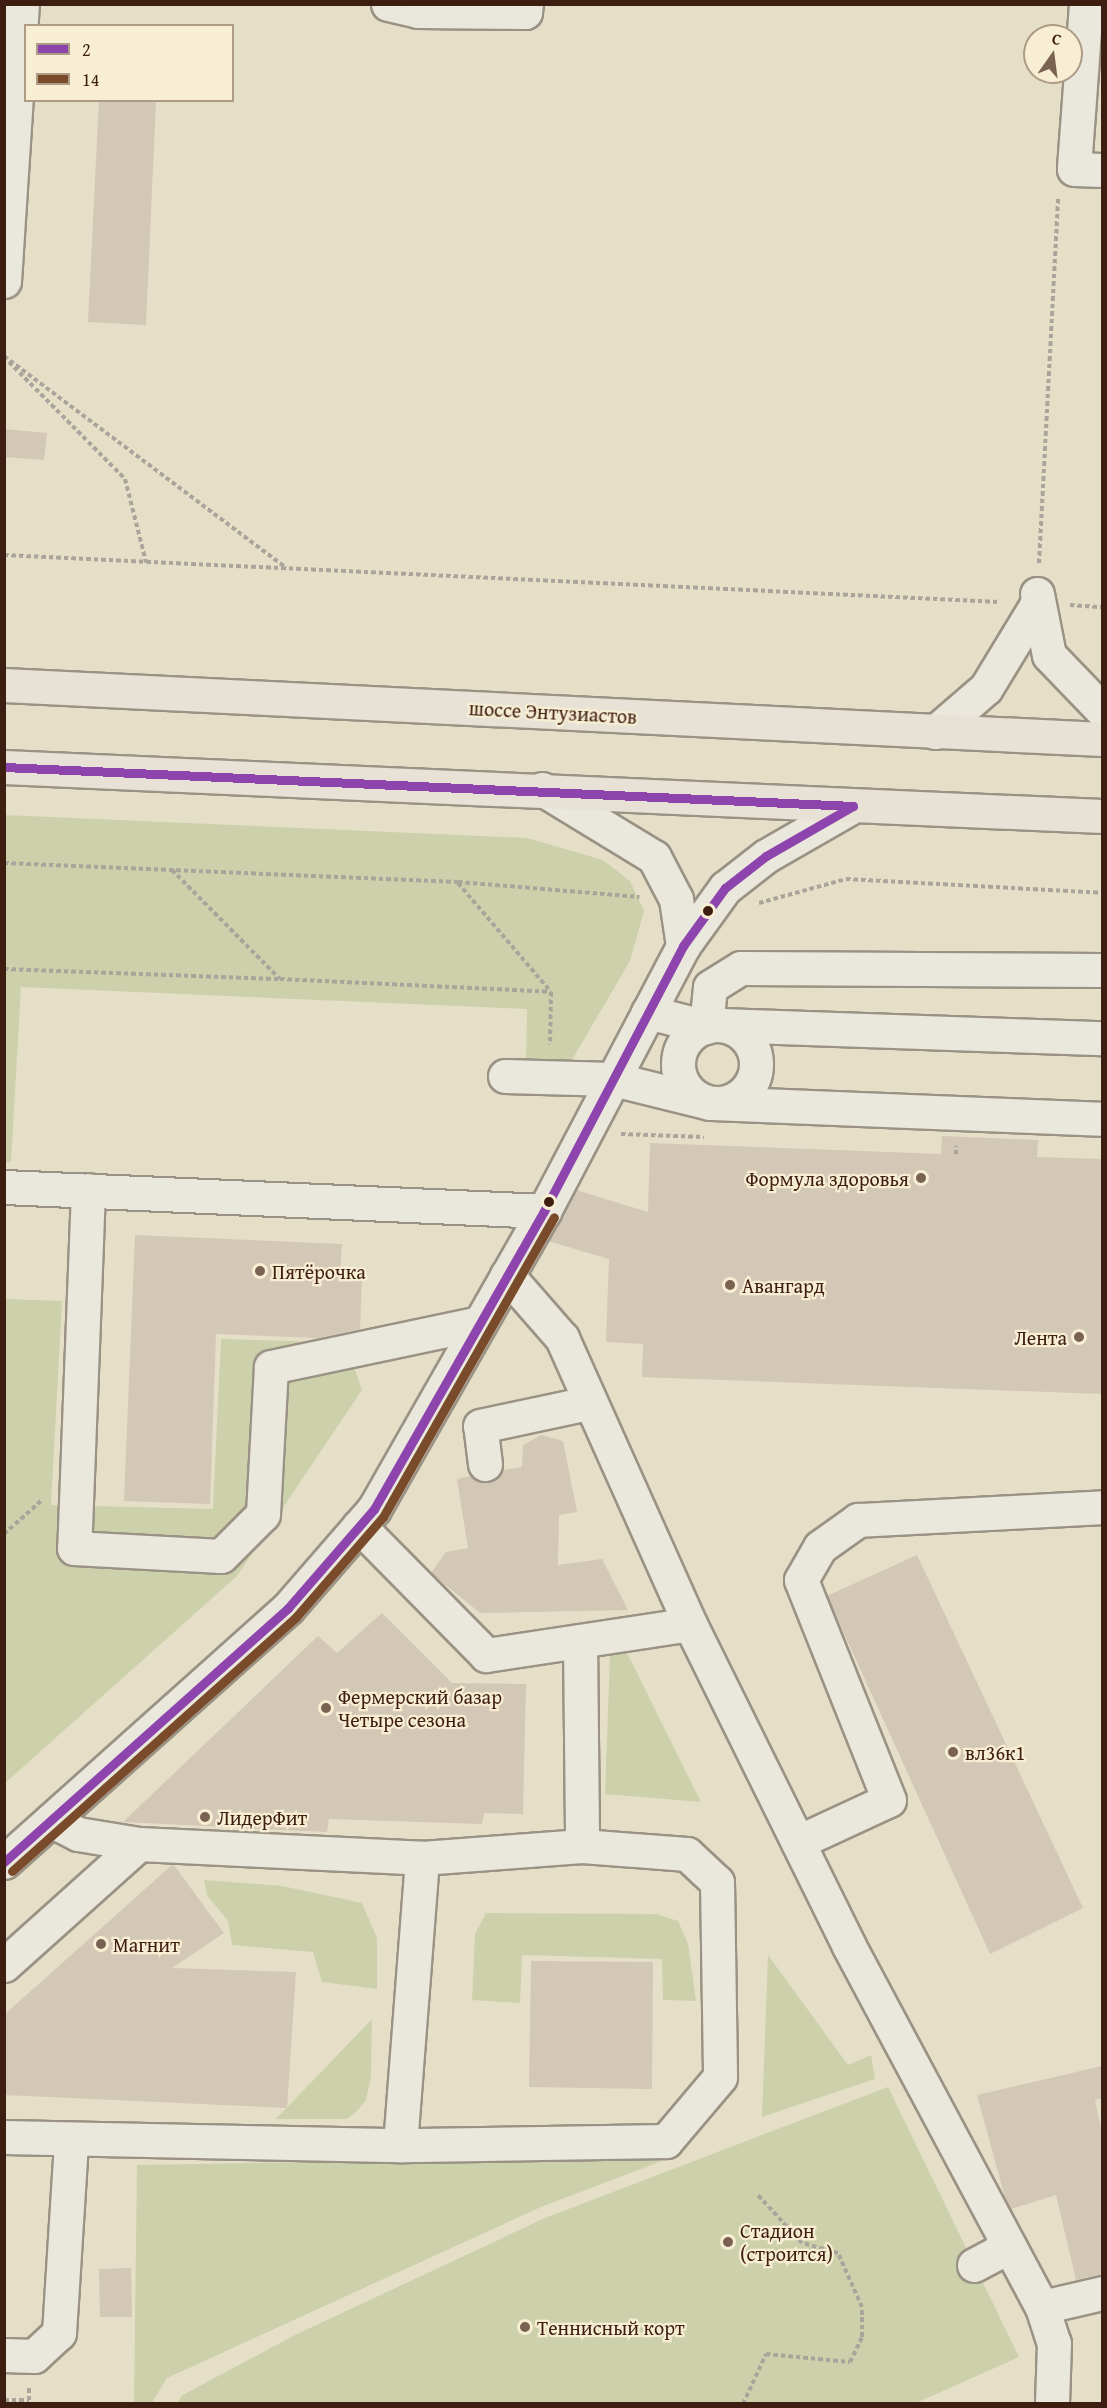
<!DOCTYPE html>
<html>
<head>
<meta charset="utf-8">
<style>
  body { margin:0 }
  #map { position:relative; width:1107px; height:2408px; overflow:hidden; background:#e5dfc8; font-family:"Gentium Book Plus",serif }
  div>[style] { position:absolute }
  .green>* { inset:0; background:#ccd1ab }
  .building>* { inset:0; background:#d3c7b6 }
  .path>* { height:4px; margin-top:-2px; transform-origin:0; background:repeating-linear-gradient(90deg,#aaa49b 0 4.5px,transparent 0 7.5px) }
  .roads { filter:drop-shadow(2px 0 #9a9284) drop-shadow(-2px 0 #9a9284) drop-shadow(0 2px #9a9284) drop-shadow(0 -2px #9a9284) }
  .minor>* { height:33px; margin:-16.5px; padding:0 16.5px; transform-origin:16.5px; border-radius:16.5px; background:#eae7dc }
  .minor>.ring { margin:-16.5px; padding:0; box-sizing:content-box; background:none; border:33px solid #eae7dc; border-radius:50% }
  .highway>* { height:33px; margin:-16.5px; padding:0 16.5px; transform-origin:16.5px; border-radius:16.5px; background:#e7e2d5 }
  .bus-1>* { height:9px; margin:-4.5px; padding:0 4.5px; transform-origin:4.5px; border-radius:4.5px; background:#8e44ad }
  .bus-2>* { height:9px; margin:-4.5px; padding:0 4.5px; transform-origin:4.5px; border-radius:4.5px; background:#7a4b2a }
  .dots>* { width:16px; height:16px; translate:-50% -50%; box-sizing:border-box; border:3px solid #f7eed3; border-radius:50% }
  span { translate:-50% -50%; white-space:nowrap; text-align:center; line-height:1.15; -webkit-text-stroke:4.5px #f7eed3; paint-order:stroke }
  .street-label { font-size:20px; color:#3f1e12 }
  .poi-label { font-size:20px; color:#3f1e12 }
  .right { translate:-100% -50%; text-align:right }
  .left { translate:0 -50%; text-align:left }
  .frame { position:absolute; inset:0; border:6px solid #3f1e12; pointer-events:none }
  .legend { position:absolute; left:24px; top:24px; width:210px; height:78px; box-sizing:border-box; background:#f7eed3; border:2px solid #ad9b86; margin:0; padding:8px 10px; list-style:none; font-size:18px; color:#3f1e12 }
  .legend li { display:flex; align-items:center; gap:12px; height:30px }
  .legend b { width:30px; border:2px solid #ad9b86 }
  .north { position:absolute; left:1023px; top:24px; width:60px; height:60px; box-sizing:border-box; background:#f7eed3; border:2px solid #ad9b86; border-radius:50%; rotate:14deg; font-size:16px; font-weight:700; line-height:24px; text-align:center; color:#3f1e12 }
  .north::after { content:''; display:block; margin:auto; width:21px; height:27px; background:#796252; clip-path:polygon(50% 0,100% 100%,50% 72%,0 100%) }
</style>
</head>
<body>
<div id="map">
  <div class="green">
    <i style="clip-path:polygon(5px 815px,527px 838px,603px 860px,630px 881px,644px 911px,630px 961px,566px 1070px,526px 1069px,527px 1009px,21px 987px,11px 1162px,5px 1162px)"></i>
    <i style="clip-path:polygon(5px 1299px,62px 1301px,51px 1505px,213px 1509px,221px 1339px,357px 1343px,352px 1361px,362px 1390px,237px 1576px,5px 1783px)"></i>
    <i style="clip-path:polygon(625px 1649px,701px 1802px,605px 1794px,610px 1655px)"></i>
    <i style="clip-path:polygon(204px 1880px,282px 1886px,362px 1903px,377px 1938px,377px 1989px,322px 1982px,313px 1952px,232px 1945px,228px 1921px,207px 1895px)"></i>
    <i style="clip-path:polygon(486px 1913px,656px 1914px,678px 1921px,688px 1944px,696px 2001px,663px 2000px,662px 1959px,522px 1955px,520px 2003px,472px 2000px,475px 1934px)"></i>
    <i style="clip-path:polygon(768px 1955px,848px 2065px,871px 2055px,875px 2079px,762px 2117px)"></i>
    <i style="clip-path:polygon(372px 2019px,371px 2076px,366px 2100px,356px 2112px,347px 2119px,276px 2119px)"></i>
    <i style="clip-path:polygon(888px 2087px,1019px 2357px,916px 2403px,177px 2404px,181px 2396px,295px 2335px,545px 2218px)"></i>
    <i style="clip-path:polygon(675px 2156px,541px 2207px,167px 2378px,152px 2403px,134px 2404px,137px 2165px)"></i>
  </div>
  <div class="building">
    <i style="clip-path:polygon(99px 100px,156px 100px,146px 325px,88px 322px)"></i>
    <i style="clip-path:polygon(4px 429px,47px 433px,44px 460px,4px 457px)"></i>
    <i style="clip-path:polygon(942px 1136px,1038px 1140px,1037px 1157px,1102px 1159px,1102px 1394px,642px 1377px,643px 1344px,606px 1342px,609px 1259px,548px 1241px,576px 1190px,648px 1212px,650px 1143px,941px 1154px)"></i>
    <i style="clip-path:polygon(135px 1235px,342px 1244px,340px 1276px,362px 1277px,360px 1329px,317px 1338px,216px 1334px,210px 1504px,124px 1501px)"></i>
    <i style="clip-path:polygon(541px 1435px,563px 1441px,577px 1512px,559px 1515px,558px 1565px,602px 1559px,628px 1610px,480px 1613px,431px 1573px,446px 1552px,468px 1548px,457px 1479px,471px 1476px,488px 1482px,503px 1470px,522px 1467px,523px 1445px)"></i>
    <i style="clip-path:polygon(917px 1555px,1083px 1908px,990px 1954px,827px 1596px)"></i>
    <i style="clip-path:polygon(382px 1613px,452px 1683px,526px 1684px,523px 1814px,484px 1813px,482px 1824px,329px 1819px,327px 1832px,123px 1822px,318px 1636px,337px 1653px)"></i>
    <i style="clip-path:polygon(173px 1864px,224px 1933px,172px 1968px,296px 1972px,287px 2108px,4px 2095px,4px 2015px)"></i>
    <i style="clip-path:polygon(531px 1961px,653px 1962px,652px 2089px,529px 2087px)"></i>
    <i style="clip-path:polygon(1102px 2066px,1102px 2098px,1095px 2100px,1102px 2132px,1102px 2274px,1076px 2280px,1056px 2195px,1011px 2209px,1005px 2198px,977px 2095px)"></i>
    <i style="clip-path:polygon(131px 2268px,132px 2317px,100px 2317px,99px 2269px)"></i>
  </div>
  <div class="path">
    <i style="left:4px;top:356px;width:353px;rotate:36.9deg"></i>
    <i style="left:9px;top:362px;width:165px;rotate:45.2deg"></i>
    <i style="left:125px;top:479px;width:86px;rotate:75.8deg"></i>
    <i style="left:4px;top:555px;width:997px;rotate:2.7deg"></i>
    <i style="left:1039px;top:563px;width:367px;rotate:-87deg"></i>
    <i style="left:1070px;top:605px;width:32px;rotate:4deg"></i>
    <i style="left:4px;top:863px;width:454px;rotate:2.4deg"></i>
    <i style="left:458px;top:882px;width:182px;rotate:4.7deg"></i>
    <i style="left:172px;top:870px;width:153px;rotate:45.3deg"></i>
    <i style="left:280px;top:979px;width:271px;rotate:2.7deg"></i>
    <i style="left:458px;top:883px;width:143px;rotate:49.5deg"></i>
    <i style="left:551px;top:992px;width:53px;rotate:91.1deg"></i>
    <i style="left:759px;top:903px;width:90px;rotate:-15.4deg"></i>
    <i style="left:846px;top:879px;width:256px;rotate:3.1deg"></i>
    <i style="left:4px;top:969px;width:276px;rotate:2.1deg"></i>
    <i style="left:621px;top:1134px;width:83px;rotate:2.1deg"></i>
    <i style="left:956px;top:1154px;width:8px;rotate:-90deg"></i>
    <i style="left:4px;top:1534px;width:51px;rotate:-41.8deg"></i>
    <i style="left:4px;top:2400px;width:25px"></i>
    <i style="left:29px;top:2400px;width:13px;rotate:-90deg"></i>
    <i style="left:743px;top:2404px;width:55px;rotate:-65.3deg"></i>
    <i style="left:766px;top:2354px;width:84px;rotate:5.4deg"></i>
    <i style="left:850px;top:2362px;width:28px;rotate:-64deg"></i>
    <i style="left:862px;top:2337px;width:30px;rotate:-90deg"></i>
    <i style="left:862px;top:2307px;width:59px;rotate:-114deg"></i>
    <i style="left:838px;top:2253px;width:37px;rotate:-164deg"></i>
    <i style="left:802px;top:2243px;width:67px;rotate:-132.6deg"></i>
  </div>
  <div class="roads">
    <div class="minor">
      <i style="left:388px;top:4px;width:31px;rotate:13deg"></i>
      <i style="left:418px;top:11px;width:107px;rotate:0.5deg"></i>
      <i style="left:525px;top:12px;width:8px;rotate:-83deg"></i>
      <i style="left:1086px;top:4px;width:165px;rotate:94.2deg"></i>
      <i style="left:1074px;top:169px;width:28px;rotate:2deg"></i>
      <i style="left:4px;top:281px;width:278px;rotate:-86.3deg"></i>
      <i style="left:1037px;top:594px;width:62px;rotate:78.9deg"></i>
      <i style="left:1049px;top:655px;width:76px;rotate:46.1deg"></i>
      <i style="left:935px;top:732px;width:67px;rotate:-40.8deg"></i>
      <i style="left:986px;top:688px;width:98px;rotate:-58.7deg"></i>
      <i style="left:542px;top:789px;width:131px;rotate:31.3deg"></i>
      <i style="left:654px;top:857px;width:47px;rotate:62.4deg"></i>
      <i style="left:676px;top:899px;width:48px;rotate:81.5deg"></i>
      <i style="left:648px;top:1012px;width:60px;rotate:14.5deg"></i>
      <i style="left:706px;top:1027px;width:40px;rotate:-84.3deg"></i>
      <i style="left:710px;top:987px;width:36px;rotate:-32deg"></i>
      <i style="left:741px;top:968px;width:361px;rotate:0.3deg"></i>
      <i style="left:721px;top:1025px;width:381px;rotate:2deg"></i>
      <i class="ring" style="left:678px;top:1025px;width:45px;height:45px"></i>
      <i style="left:505px;top:1076px;width:108px;rotate:1.6deg"></i>
      <i style="left:613px;top:1079px;width:100px;rotate:13.9deg"></i>
      <i style="left:710px;top:1103px;width:392px;rotate:2.3deg"></i>
      <i style="left:4px;top:1187px;width:541px;rotate:2.54deg"></i>
      <i style="left:88px;top:1190px;width:358px;rotate:92.2deg"></i>
      <i style="left:74px;top:1548px;width:147px;rotate:3.1deg"></i>
      <i style="left:221px;top:1556px;width:59px;rotate:-45deg"></i>
      <i style="left:263px;top:1514px;width:147px;rotate:-86.9deg"></i>
      <i style="left:271px;top:1367px;width:213px;rotate:-11.9deg"></i>
      <i style="left:507px;top:1275px;width:84px;rotate:48.9deg"></i>
      <i style="left:562px;top:1338px;width:313px;rotate:65.9deg"></i>
      <i style="left:690px;top:1624px;width:359px;rotate:63.7deg"></i>
      <i style="left:849px;top:1946px;width:409px;rotate:61.9deg"></i>
      <i style="left:1042px;top:2307px;width:62px;rotate:-13.1deg"></i>
      <i style="left:485px;top:1464px;width:38px;rotate:-97deg"></i>
      <i style="left:480px;top:1426px;width:110px;rotate:-12deg"></i>
      <i style="left:359px;top:1526px;width:181px;rotate:45.4deg"></i>
      <i style="left:486px;top:1655px;width:206px;rotate:-8.6deg"></i>
      <i style="left:580px;top:1641px;width:205px;rotate:89.4deg"></i>
      <i style="left:798px;top:1842px;width:100px;rotate:-24.8deg"></i>
      <i style="left:889px;top:1800px;width:237px;rotate:-111.8deg"></i>
      <i style="left:801px;top:1580px;width:38px;rotate:-60deg"></i>
      <i style="left:820px;top:1547px;width:47px;rotate:-35.4deg"></i>
      <i style="left:858px;top:1520px;width:244px;rotate:-3deg"></i>
      <i style="left:139px;top:1844px;width:283px;rotate:2.8deg"></i>
      <i style="left:422px;top:1858px;width:160px;rotate:-4.3deg"></i>
      <i style="left:582px;top:1846px;width:105px;rotate:4.4deg"></i>
      <i style="left:687px;top:1854px;width:41px;rotate:43deg"></i>
      <i style="left:717px;top:1882px;width:195px;rotate:89.1deg"></i>
      <i style="left:720px;top:2077px;width:84px;rotate:130.2deg"></i>
      <i style="left:666px;top:2141px;width:266px;rotate:179.1deg"></i>
      <i style="left:4px;top:1862px;width:381px;rotate:-41.8deg"></i>
      <i style="left:288px;top:1608px;width:131px;rotate:-49deg"></i>
      <i style="left:374px;top:1509px;width:343px;rotate:-60.3deg"></i>
      <i style="left:544px;top:1211px;width:299px;rotate:-62.3deg"></i>
      <i style="left:683px;top:946px;width:72px;rotate:-54.1deg"></i>
      <i style="left:725px;top:888px;width:52px;rotate:-38deg"></i>
      <i style="left:766px;top:856px;width:100px;rotate:-29.9deg"></i>
      <i style="left:4px;top:1965px;width:181px;rotate:-41.9deg"></i>
      <i style="left:139px;top:1844px;width:62px;rotate:-170.7deg"></i>
      <i style="left:78px;top:1834px;width:30px;rotate:-153deg"></i>
      <i style="left:4px;top:2137px;width:396px;rotate:1.2deg"></i>
      <i style="left:400px;top:2145px;width:288px;rotate:-85.6deg"></i>
      <i style="left:974px;top:2265px;width:40px;rotate:-28deg"></i>
      <i style="left:1042px;top:2307px;width:38px;rotate:72deg"></i>
      <i style="left:1054px;top:2343px;width:61px;rotate:91.9deg"></i>
      <i style="left:4px;top:2355px;width:30px;rotate:2deg"></i>
      <i style="left:34px;top:2356px;width:34px;rotate:-43deg"></i>
      <i style="left:59px;top:2333px;width:192px;rotate:-86.4deg"></i>
    </div>
    <div class="highway">
      <i style="left:4px;top:685px;width:1099px;rotate:2.82deg"></i>
      <i style="left:4px;top:767px;width:1099px;rotate:2.56deg"></i>
    </div>
  </div>
  <div class="bus-1">
    <i style="left:4px;top:767px;width:850px;rotate:2.63deg"></i>
    <i style="left:4px;top:1862px;width:381px;rotate:-41.8deg"></i>
    <i style="left:288px;top:1608px;width:131px;rotate:-49deg"></i>
    <i style="left:374px;top:1509px;width:343px;rotate:-60.3deg"></i>
    <i style="left:544px;top:1211px;width:299px;rotate:-62.3deg"></i>
    <i style="left:683px;top:946px;width:72px;rotate:-54.1deg"></i>
    <i style="left:725px;top:888px;width:52px;rotate:-38deg"></i>
    <i style="left:766px;top:856px;width:100px;rotate:-29.9deg"></i>
  </div>
  <div class="bus-2">
    <i style="left:12px;top:1871px;width:381px;rotate:-41.8deg"></i>
    <i style="left:296px;top:1617px;width:133px;rotate:-49deg"></i>
    <i style="left:383px;top:1517px;width:345px;rotate:-60.3deg"></i>
  </div>
  <div class="dots">
    <i style="left:708px;top:911px;background:#3f1e12"></i>
    <i style="left:921px;top:1178px;background:#796252"></i>
    <i style="left:549px;top:1202px;background:#3f1e12"></i>
    <i style="left:260px;top:1271px;background:#796252"></i>
    <i style="left:730px;top:1285px;background:#796252"></i>
    <i style="left:1079px;top:1337px;background:#796252"></i>
    <i style="left:326px;top:1708px;background:#796252"></i>
    <i style="left:953px;top:1752px;background:#796252"></i>
    <i style="left:205px;top:1817px;background:#796252"></i>
    <i style="left:101px;top:1944px;background:#796252"></i>
    <i style="left:728px;top:2242px;background:#796252"></i>
    <i style="left:525px;top:2327px;background:#796252"></i>
  </div>
  <div class="street-label">
    <span style="left:553px;top:712px;rotate:3deg">шоссе Энтузиастов</span>
  </div>
  <div class="poi-label">
    <span class="right" style="left:909px;top:1178px">Формула здоровья</span>
    <span class="left" style="left:272px;top:1271px">Пятёрочка</span>
    <span class="left" style="left:742px;top:1285px">Авангард</span>
    <span class="right" style="left:1067px;top:1337px">Лента</span>
    <span class="left" style="left:338px;top:1708px">Фермерский базар<br>Четыре сезона</span>
    <span class="left" style="left:965px;top:1752px">вл36к1</span>
    <span class="left" style="left:217px;top:1817px">ЛидерФит</span>
    <span class="left" style="left:113px;top:1944px">Магнит</span>
    <span class="left" style="left:740px;top:2242px">Стадион<br>(строится)</span>
    <span class="left" style="left:537px;top:2327px">Теннисный корт</span>
  </div>
  <div class="frame"></div>
  <ul class="legend">
  <li><b style="height:8px;background:#8e44ad"></b>2</li>
  <li><b style="height:8px;background:#7a4b2a"></b>14</li>
  </ul>
  <div class="north">С</div>
</div>
</body>
</html>
